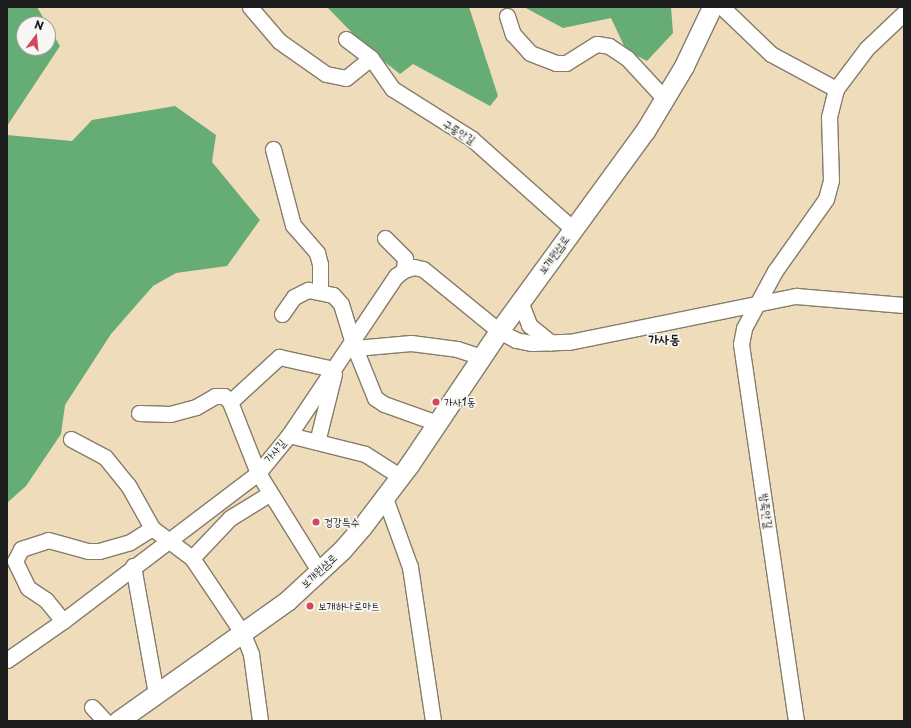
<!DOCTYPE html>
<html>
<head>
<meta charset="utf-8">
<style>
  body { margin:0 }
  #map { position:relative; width:911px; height:728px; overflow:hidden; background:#efdcba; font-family:"Playpen Sans","Poor Story",sans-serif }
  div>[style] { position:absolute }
  .forest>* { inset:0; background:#65ad74 }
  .roads { filter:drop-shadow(1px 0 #867c6b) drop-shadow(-1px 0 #867c6b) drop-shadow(0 1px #867c6b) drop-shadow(0 -1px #867c6b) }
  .minor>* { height:15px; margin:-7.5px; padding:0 7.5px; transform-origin:7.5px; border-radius:7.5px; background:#fff }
  .major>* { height:19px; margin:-9.5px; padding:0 9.5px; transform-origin:9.5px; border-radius:9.5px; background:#fff }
  .dots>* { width:11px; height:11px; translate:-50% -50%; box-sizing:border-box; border:2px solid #f6f6f2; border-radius:50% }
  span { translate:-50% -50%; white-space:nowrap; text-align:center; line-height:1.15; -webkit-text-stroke:3.5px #f6f6f2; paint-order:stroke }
  .street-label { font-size:11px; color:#1c1c1c }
  .poi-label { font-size:11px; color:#1c1c1c }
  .left { translate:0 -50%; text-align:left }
  .quarter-label { font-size:13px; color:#1c1c1c; font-weight:700 }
  .frame { position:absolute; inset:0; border:8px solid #1c1c1c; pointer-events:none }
  .north { position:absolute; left:16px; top:16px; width:40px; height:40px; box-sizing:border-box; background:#f6f6f2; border:1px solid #9f9f9c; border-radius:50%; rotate:16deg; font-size:11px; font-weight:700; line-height:16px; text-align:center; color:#1c1c1c }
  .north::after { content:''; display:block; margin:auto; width:14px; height:18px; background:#d1495b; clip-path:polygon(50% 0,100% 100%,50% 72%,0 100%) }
</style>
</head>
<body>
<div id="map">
  <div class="forest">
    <i style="clip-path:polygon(7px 7px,37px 7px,47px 24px,24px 24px,24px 48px,48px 48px,48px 26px,60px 46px,7px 126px)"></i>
    <i style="clip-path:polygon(327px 7px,469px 7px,498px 96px,490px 106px,413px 64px,400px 74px,367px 48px)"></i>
    <i style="clip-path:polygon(524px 7px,671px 7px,673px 33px,647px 61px,626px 50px,611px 18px,563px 28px)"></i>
    <i style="clip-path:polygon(175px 106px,216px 135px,212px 162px,260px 220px,227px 266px,176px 273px,153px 286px,111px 334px,65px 405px,61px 434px,26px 486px,7px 503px,7px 135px,72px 141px,92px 120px)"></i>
  </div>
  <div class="roads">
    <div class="minor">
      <i style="left:250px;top:7px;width:45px;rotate:49.5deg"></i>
      <i style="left:279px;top:41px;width:57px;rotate:35.1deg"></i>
      <i style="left:326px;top:74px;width:20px;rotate:11deg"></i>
      <i style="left:346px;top:78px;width:32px;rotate:-39deg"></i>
      <i style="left:722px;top:7px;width:68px;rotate:43.8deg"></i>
      <i style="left:771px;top:54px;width:74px;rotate:28.3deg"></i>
      <i style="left:507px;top:16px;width:19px;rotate:72deg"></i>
      <i style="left:513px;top:34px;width:25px;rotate:48deg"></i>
      <i style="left:530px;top:53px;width:28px;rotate:21deg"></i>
      <i style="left:556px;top:63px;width:10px"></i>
      <i style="left:566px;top:63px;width:36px;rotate:-32deg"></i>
      <i style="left:597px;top:44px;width:12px;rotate:9deg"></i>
      <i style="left:609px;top:46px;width:22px;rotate:34deg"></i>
      <i style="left:627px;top:58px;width:56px;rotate:47.2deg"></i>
      <i style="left:346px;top:39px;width:31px;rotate:37deg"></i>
      <i style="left:371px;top:58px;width:38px;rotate:55deg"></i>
      <i style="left:393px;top:89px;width:93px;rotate:32.3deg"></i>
      <i style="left:472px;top:139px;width:135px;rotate:41.7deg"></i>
      <i style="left:273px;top:149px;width:79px;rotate:75.3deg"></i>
      <i style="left:293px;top:225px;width:37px;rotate:49deg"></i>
      <i style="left:317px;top:253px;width:11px;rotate:75deg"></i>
      <i style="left:320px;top:264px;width:27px;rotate:90deg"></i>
      <i style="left:385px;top:238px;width:28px;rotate:45deg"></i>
      <i style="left:405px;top:258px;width:12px;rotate:95deg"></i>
      <i style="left:520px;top:301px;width:26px;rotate:69deg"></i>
      <i style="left:529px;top:325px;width:28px;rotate:39deg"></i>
      <i style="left:282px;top:314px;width:21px;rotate:-55deg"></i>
      <i style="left:294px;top:297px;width:16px;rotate:-27deg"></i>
      <i style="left:308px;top:290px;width:25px;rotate:11deg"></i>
      <i style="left:333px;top:295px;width:12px;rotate:48deg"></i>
      <i style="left:341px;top:304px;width:39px;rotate:73deg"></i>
      <i style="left:352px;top:341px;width:61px;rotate:68deg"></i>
      <i style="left:375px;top:398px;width:11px;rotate:34deg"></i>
      <i style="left:384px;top:404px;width:56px;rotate:19.7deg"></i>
      <i style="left:355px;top:348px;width:56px;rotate:-5.1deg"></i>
      <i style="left:411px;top:343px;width:46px;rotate:7.4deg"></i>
      <i style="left:457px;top:349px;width:26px;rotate:18deg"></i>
      <i style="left:230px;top:402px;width:67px;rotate:-42.6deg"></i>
      <i style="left:279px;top:357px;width:55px;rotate:12.5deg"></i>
      <i style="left:139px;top:413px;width:31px;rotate:2deg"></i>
      <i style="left:170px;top:414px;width:27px;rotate:-15deg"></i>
      <i style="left:196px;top:407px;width:22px;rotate:-30deg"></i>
      <i style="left:215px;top:396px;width:9px"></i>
      <i style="left:224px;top:396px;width:8px;rotate:45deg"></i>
      <i style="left:230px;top:402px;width:76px;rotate:68.5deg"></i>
      <i style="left:258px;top:473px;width:115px;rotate:58.1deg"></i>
      <i style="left:289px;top:435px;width:78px;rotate:14deg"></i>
      <i style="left:365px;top:454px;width:43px;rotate:32.6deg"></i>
      <i style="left:71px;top:439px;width:38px;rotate:28deg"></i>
      <i style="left:105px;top:457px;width:36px;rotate:51deg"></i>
      <i style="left:128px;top:485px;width:49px;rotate:60.8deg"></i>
      <i style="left:152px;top:528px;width:50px;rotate:36.9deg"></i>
      <i style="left:192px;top:558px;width:92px;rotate:56.1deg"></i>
      <i style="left:243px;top:634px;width:22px;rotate:68deg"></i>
      <i style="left:251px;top:654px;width:68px;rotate:82.3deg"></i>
      <i style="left:317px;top:442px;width:70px;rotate:-76deg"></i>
      <i style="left:385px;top:498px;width:73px;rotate:70.1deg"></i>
      <i style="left:410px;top:567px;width:156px;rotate:81.5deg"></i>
      <i style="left:192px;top:558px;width:55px;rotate:-46.5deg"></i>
      <i style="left:230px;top:518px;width:46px;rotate:-31.6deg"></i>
      <i style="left:133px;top:566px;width:130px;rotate:79.8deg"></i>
      <i style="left:63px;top:621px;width:27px;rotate:-129deg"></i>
      <i style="left:46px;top:600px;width:22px;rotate:-146deg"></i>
      <i style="left:28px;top:588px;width:30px;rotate:-116deg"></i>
      <i style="left:15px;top:561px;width:13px;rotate:-63deg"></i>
      <i style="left:21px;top:549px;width:28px;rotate:-18deg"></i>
      <i style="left:48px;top:540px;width:41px;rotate:15.4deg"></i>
      <i style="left:88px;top:551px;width:11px"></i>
      <i style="left:99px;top:551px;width:32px;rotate:-16deg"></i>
      <i style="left:130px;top:542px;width:26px;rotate:-32deg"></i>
      <i style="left:7px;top:660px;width:68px;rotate:-34.9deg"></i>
      <i style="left:63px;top:621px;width:245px;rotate:-37.2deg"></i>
      <i style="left:258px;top:473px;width:49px;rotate:-50.8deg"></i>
      <i style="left:289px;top:435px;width:192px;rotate:-56.1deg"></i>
      <i style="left:396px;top:276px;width:10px;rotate:-37deg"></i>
      <i style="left:404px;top:270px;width:10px;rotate:-17deg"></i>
      <i style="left:414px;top:267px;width:9px;rotate:13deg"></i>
      <i style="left:423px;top:269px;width:98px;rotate:39.2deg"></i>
      <i style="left:499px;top:331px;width:19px;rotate:28deg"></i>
      <i style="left:516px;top:340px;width:16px;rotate:11deg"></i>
      <i style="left:532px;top:343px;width:37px;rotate:-2deg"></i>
      <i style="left:569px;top:342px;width:232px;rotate:-11.5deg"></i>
      <i style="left:796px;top:296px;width:108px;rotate:4.8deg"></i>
      <i style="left:92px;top:707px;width:19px;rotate:47deg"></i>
      <i style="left:796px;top:721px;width:381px;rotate:-98.3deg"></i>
      <i style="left:741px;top:344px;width:16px;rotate:-79deg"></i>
      <i style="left:744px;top:328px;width:65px;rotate:-61.5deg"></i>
      <i style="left:775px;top:271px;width:88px;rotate:-54.7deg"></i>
      <i style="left:826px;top:199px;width:20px;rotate:-75deg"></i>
      <i style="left:831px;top:180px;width:63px;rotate:-91.8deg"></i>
      <i style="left:829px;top:117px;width:29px;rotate:-76deg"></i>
      <i style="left:836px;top:89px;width:51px;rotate:-52.9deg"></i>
      <i style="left:867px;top:48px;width:51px;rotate:-43.4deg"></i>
    </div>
    <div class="major">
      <i style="left:118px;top:721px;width:209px;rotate:-35.4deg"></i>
      <i style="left:288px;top:600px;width:74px;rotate:-42.8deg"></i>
      <i style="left:342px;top:550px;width:30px;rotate:-49deg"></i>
      <i style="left:362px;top:527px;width:78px;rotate:-52.8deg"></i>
      <i style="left:409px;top:465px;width:161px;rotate:-56.1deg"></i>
      <i style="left:499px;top:331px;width:248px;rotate:-53.9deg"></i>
      <i style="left:645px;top:131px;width:76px;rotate:-59deg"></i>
      <i style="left:684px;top:66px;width:65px;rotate:-64.6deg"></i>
    </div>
  </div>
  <div class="dots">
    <i style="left:436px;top:402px;background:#d1495b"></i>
    <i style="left:316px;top:522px;background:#d1495b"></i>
    <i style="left:310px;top:606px;background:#d1495b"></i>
  </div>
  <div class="street-label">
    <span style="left:459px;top:132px;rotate:32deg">구롱안길</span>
    <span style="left:554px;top:255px;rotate:-54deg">보개원삼로</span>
    <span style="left:275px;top:451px;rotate:-50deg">가사길</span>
    <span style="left:766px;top:511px;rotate:82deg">방죽안길</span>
    <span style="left:319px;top:571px;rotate:-43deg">보개원삼로</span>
  </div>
  <div class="poi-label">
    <span class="left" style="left:444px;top:402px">가사1동</span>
    <span class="left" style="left:324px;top:522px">경강특수</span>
    <span class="left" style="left:318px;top:606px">보개하나로마트</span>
  </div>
  <div class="quarter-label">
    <span style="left:664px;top:339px">가사동</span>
  </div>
  <div class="frame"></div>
  <div class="north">N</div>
</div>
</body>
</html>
